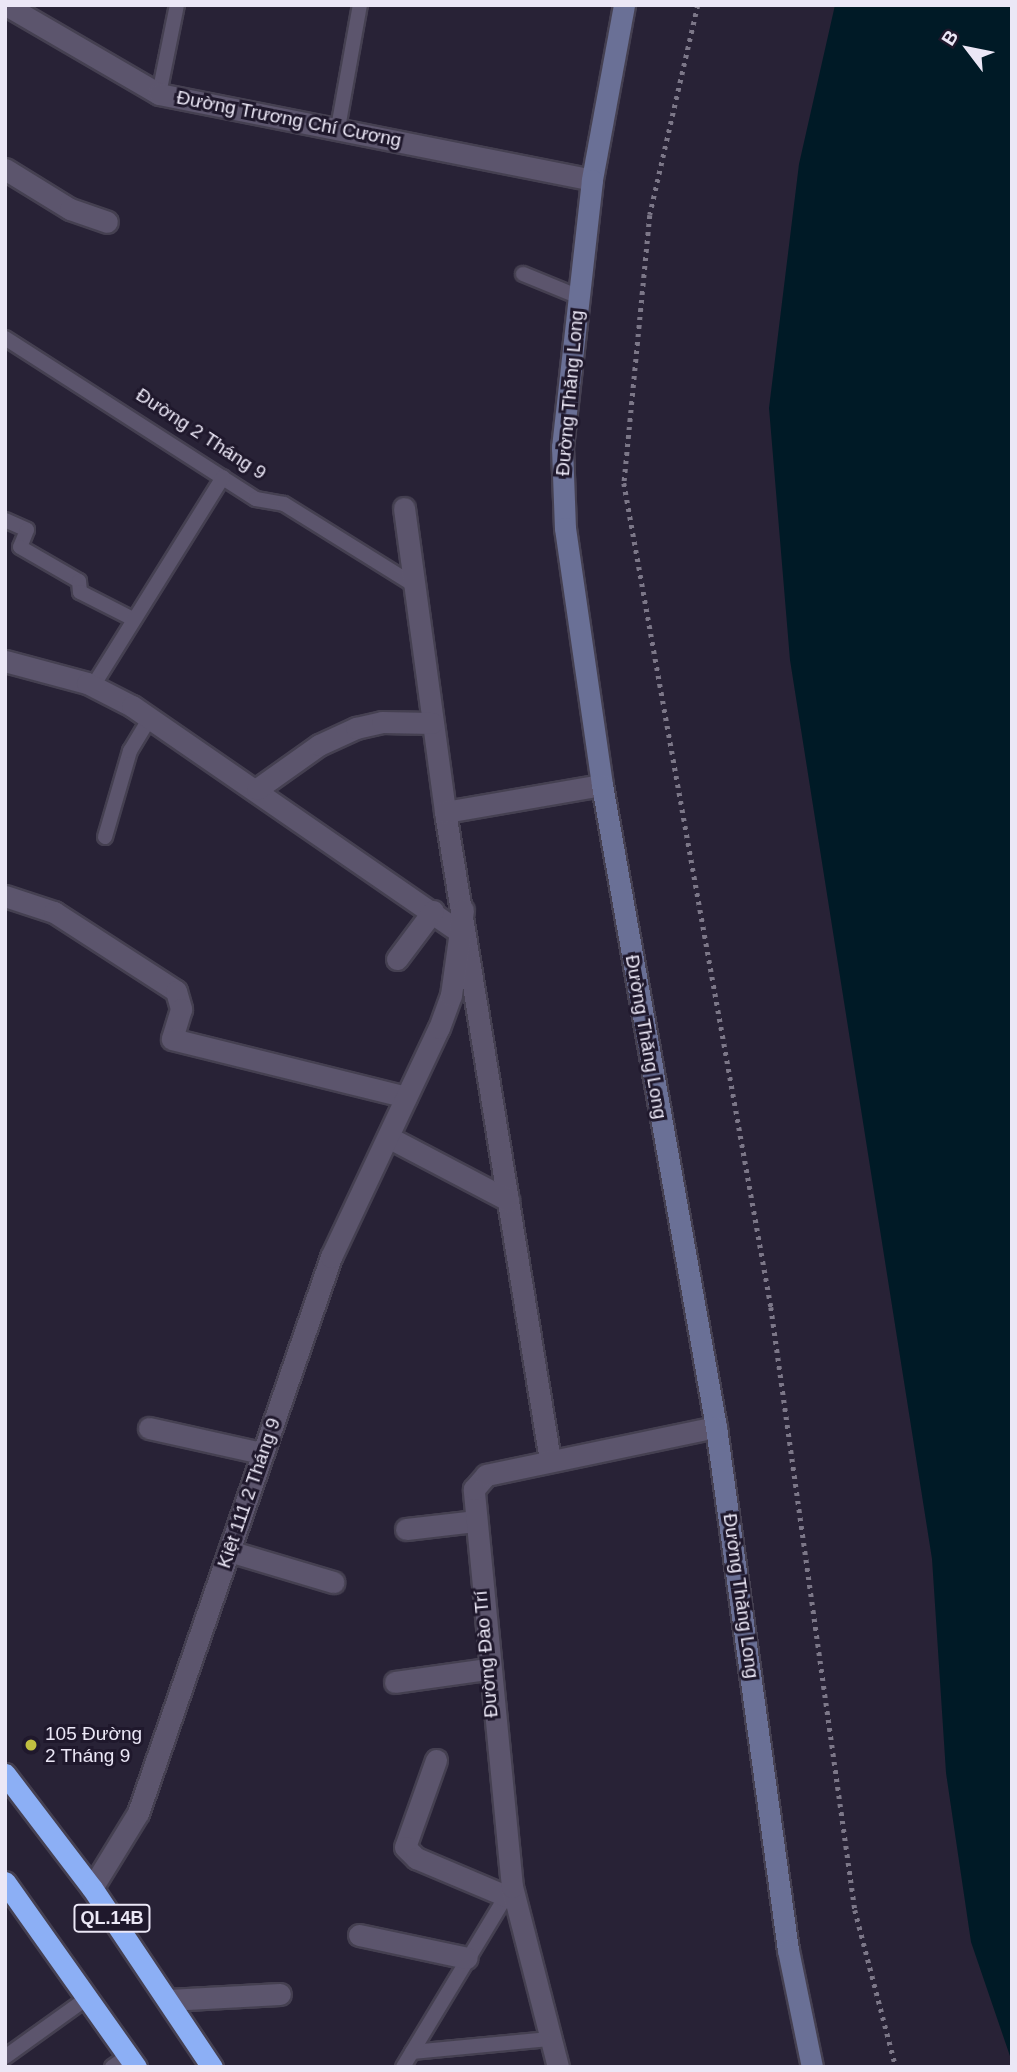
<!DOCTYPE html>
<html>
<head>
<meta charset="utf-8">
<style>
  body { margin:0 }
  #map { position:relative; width:1017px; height:2072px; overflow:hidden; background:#282236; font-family:Helvetica,sans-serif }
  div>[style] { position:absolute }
  .water>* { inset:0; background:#001a26 }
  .path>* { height:4.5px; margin-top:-2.25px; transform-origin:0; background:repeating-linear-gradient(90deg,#7c7788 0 3.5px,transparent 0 8.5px) }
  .roads { filter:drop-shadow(2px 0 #454051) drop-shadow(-2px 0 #454051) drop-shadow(0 2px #454051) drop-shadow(0 -2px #454051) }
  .lane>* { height:14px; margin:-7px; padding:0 7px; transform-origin:7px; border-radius:7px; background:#5c556d }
  .street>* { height:21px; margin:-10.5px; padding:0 10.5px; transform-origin:10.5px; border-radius:10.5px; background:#5c556d }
  .secondary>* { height:21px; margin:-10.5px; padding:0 10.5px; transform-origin:10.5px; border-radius:10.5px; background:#6a7096 }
  .highway>* { height:21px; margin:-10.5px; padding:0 10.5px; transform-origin:10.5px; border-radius:10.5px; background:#8caff5 }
  .dots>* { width:19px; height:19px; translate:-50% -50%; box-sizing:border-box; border:4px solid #1f182c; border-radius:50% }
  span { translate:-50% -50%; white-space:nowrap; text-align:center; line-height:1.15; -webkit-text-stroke:6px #1f182c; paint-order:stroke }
  .shield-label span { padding:2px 5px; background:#1f182c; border:2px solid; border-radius:5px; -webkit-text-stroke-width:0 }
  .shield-label { font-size:18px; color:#ebe7f6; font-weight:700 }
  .street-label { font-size:19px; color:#ebe7f6 }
  .poi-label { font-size:19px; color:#ebe7f6 }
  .left { translate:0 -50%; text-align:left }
  .frame { position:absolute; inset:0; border:7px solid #ebe7f6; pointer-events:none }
  .north { position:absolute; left:933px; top:14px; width:70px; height:70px; -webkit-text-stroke:5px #1f182c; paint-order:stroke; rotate:302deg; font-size:19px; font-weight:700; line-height:28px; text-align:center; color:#ebe7f6 }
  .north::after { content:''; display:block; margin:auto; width:24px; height:32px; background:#ebe7f6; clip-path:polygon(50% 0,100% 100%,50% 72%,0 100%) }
</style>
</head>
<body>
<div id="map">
  <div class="water">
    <i style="clip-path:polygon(835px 5px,1012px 5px,1012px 2062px,971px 1942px,946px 1773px,932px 1559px,790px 660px,769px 408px,799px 164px)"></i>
  </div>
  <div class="path">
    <i style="left:698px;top:5px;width:215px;rotate:102.9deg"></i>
    <i style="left:650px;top:215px;width:269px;rotate:95.5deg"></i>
    <i style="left:624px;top:483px;width:837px;rotate:79.88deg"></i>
    <i style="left:771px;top:1307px;width:609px;rotate:82.07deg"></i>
    <i style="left:855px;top:1910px;width:162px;rotate:75.4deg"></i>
  </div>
  <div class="roads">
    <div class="lane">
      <i style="left:159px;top:94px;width:91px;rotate:-78.6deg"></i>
      <i style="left:338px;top:128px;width:125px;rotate:-79.9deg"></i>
      <i style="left:523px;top:274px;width:61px;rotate:22.3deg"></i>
      <i style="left:5px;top:338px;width:298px;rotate:32.7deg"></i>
      <i style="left:256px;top:499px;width:28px;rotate:10deg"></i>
      <i style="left:284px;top:504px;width:150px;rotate:31.9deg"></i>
      <i style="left:5px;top:520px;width:24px;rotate:24deg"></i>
      <i style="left:27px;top:530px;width:18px;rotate:112deg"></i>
      <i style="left:20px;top:547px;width:68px;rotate:30deg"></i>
      <i style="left:79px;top:581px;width:11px;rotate:85deg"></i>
      <i style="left:80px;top:592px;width:57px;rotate:27deg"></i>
      <i style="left:93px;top:686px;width:246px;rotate:-58.1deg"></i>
      <i style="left:105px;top:837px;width:90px;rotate:-73.8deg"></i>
      <i style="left:130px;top:751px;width:39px;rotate:-59deg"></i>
      <i style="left:412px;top:2052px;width:138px;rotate:-5.4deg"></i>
      <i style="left:5px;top:2057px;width:101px;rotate:-35.7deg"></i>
      <i style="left:112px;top:2067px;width:21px;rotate:-35deg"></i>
      <i style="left:403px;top:2067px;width:205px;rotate:-58.9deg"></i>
    </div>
    <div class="street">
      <i style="left:6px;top:5px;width:177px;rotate:30.2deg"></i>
      <i style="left:159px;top:94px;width:441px;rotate:11.2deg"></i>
      <i style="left:5px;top:169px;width:76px;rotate:31.6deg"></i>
      <i style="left:70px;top:209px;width:39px;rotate:19deg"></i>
      <i style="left:404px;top:508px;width:307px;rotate:82.3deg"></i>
      <i style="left:445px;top:812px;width:656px;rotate:80.8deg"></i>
      <i style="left:5px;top:661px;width:85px;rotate:15deg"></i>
      <i style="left:87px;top:683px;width:51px;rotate:27.1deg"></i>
      <i style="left:132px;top:706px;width:396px;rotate:34.6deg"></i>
      <i style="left:257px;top:789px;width:76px;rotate:-35.4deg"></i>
      <i style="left:319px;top:745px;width:41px;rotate:-24.7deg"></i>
      <i style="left:356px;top:728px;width:27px;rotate:-13deg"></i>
      <i style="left:382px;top:722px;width:50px;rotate:1.1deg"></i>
      <i style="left:445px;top:812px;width:159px;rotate:-9.8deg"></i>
      <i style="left:5px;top:896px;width:52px;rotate:18.1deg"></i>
      <i style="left:54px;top:912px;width:145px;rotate:32.9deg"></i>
      <i style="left:176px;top:991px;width:19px;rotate:74deg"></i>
      <i style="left:181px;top:1009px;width:31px;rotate:107deg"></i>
      <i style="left:172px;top:1039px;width:241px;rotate:13.9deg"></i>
      <i style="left:397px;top:959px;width:60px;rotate:-53.1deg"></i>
      <i style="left:388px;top:1137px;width:136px;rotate:27.7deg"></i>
      <i style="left:149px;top:1428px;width:116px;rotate:12.5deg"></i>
      <i style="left:406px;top:1529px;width:69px;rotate:-6.6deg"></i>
      <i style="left:229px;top:1551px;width:109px;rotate:16.6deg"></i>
      <i style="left:395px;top:1682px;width:92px;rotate:-8.1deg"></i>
      <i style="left:436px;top:1760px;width:92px;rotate:109.6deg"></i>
      <i style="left:405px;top:1847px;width:16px;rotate:45deg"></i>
      <i style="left:416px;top:1858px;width:98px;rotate:22.9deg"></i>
      <i style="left:92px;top:1888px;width:88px;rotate:-58.5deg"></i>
      <i style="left:138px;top:1813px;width:589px;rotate:-70.86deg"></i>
      <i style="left:331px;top:1257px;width:253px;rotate:-64.8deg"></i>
      <i style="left:439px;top:1028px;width:35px;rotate:-70deg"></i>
      <i style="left:451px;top:995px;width:86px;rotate:-82deg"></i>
      <i style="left:359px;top:1935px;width:110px;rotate:12deg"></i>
      <i style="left:168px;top:2000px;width:112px;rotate:-3.1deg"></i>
      <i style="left:558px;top:2067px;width:186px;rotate:-104.3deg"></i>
      <i style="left:512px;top:1887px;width:400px;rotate:-95.5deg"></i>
      <i style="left:474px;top:1489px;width:18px;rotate:-49deg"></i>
      <i style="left:486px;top:1475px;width:235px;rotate:-11.8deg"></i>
    </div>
    <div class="secondary">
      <i style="left:624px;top:5px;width:178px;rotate:100.4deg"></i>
      <i style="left:592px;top:180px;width:269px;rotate:96.4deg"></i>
      <i style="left:562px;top:447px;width:81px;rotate:87.9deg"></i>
      <i style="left:565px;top:528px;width:260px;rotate:81.8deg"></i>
      <i style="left:602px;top:785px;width:652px;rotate:79.93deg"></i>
      <i style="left:716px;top:1427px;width:528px;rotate:82.16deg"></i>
      <i style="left:788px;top:1950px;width:119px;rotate:78.4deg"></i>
    </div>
    <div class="highway">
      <i style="left:5px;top:1774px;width:143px;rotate:52.7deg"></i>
      <i style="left:92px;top:1888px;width:216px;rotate:56.2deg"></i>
      <i style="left:5px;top:1882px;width:227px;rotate:54.7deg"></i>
    </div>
  </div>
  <div class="dots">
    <i style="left:31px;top:1745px;background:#c0be40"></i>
  </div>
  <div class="shield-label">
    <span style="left:112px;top:1918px">QL.14B</span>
  </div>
  <div class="street-label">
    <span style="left:289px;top:119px;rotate:11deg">Đường Trương Chí Cương</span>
    <span style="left:570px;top:393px;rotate:-85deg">Đường Thăng Long</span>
    <span style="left:201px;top:434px;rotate:33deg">Đường 2 Tháng 9</span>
    <span style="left:646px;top:1037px;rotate:80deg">Đường Thăng Long</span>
    <span style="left:249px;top:1493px;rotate:-71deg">Kiệt 111 2 Tháng 9</span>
    <span style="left:741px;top:1596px;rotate:82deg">Đường Thăng Long</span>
    <span style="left:486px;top:1654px;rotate:-95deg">Đường Đào Trí</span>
  </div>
  <div class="poi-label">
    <span class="left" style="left:45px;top:1745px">105 Đường<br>2 Tháng 9</span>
  </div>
  <div class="frame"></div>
  <div class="north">B</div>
</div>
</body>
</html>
